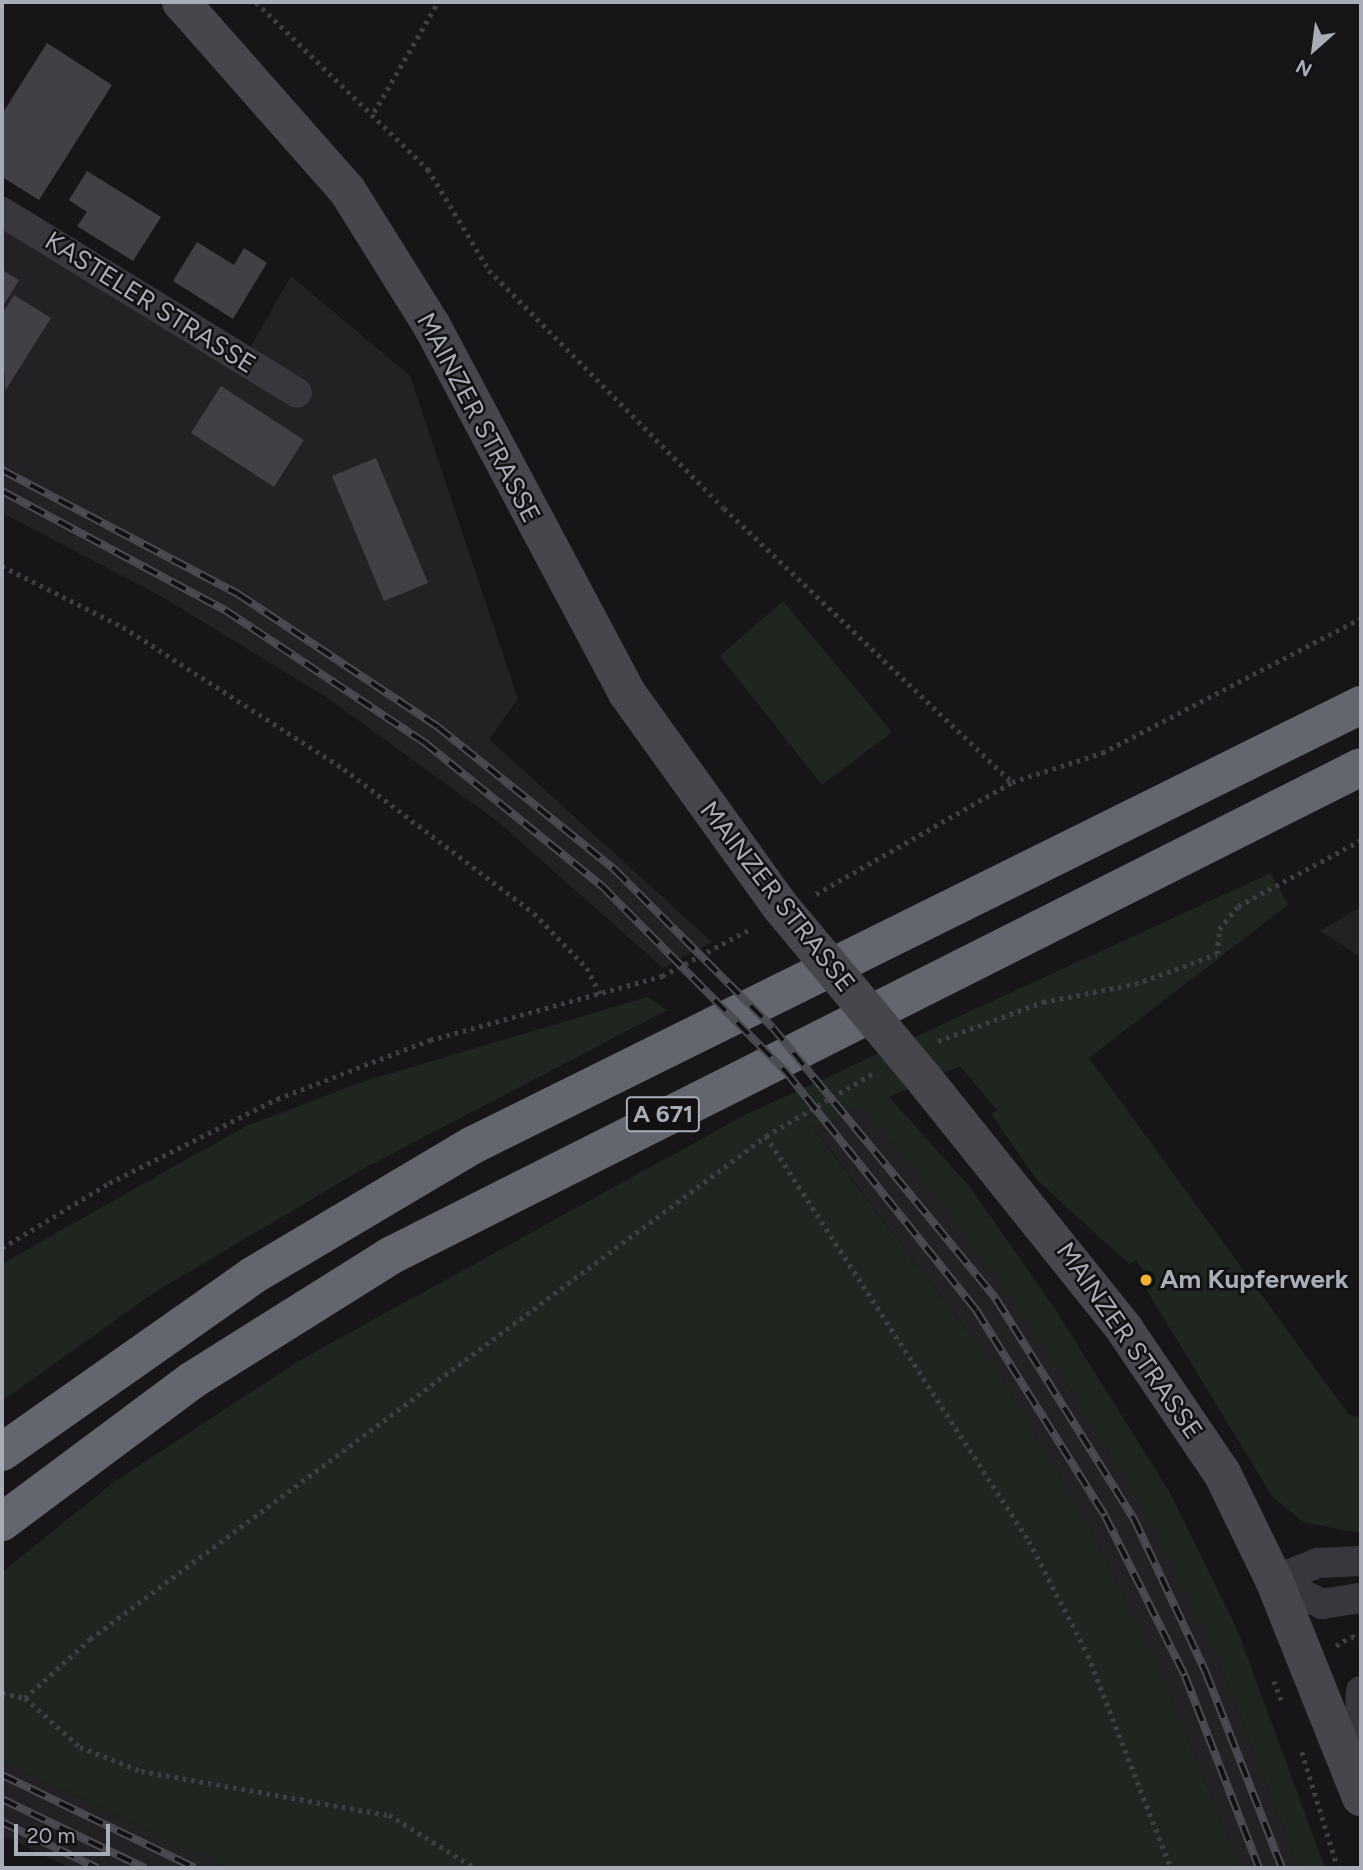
<!DOCTYPE html>
<html>
<head>
<meta charset="utf-8">
<style>
  body { margin:0 }
  #map { position:relative; width:1363px; height:1870px; overflow:hidden; background:#161618; font-family:Figtree,sans-serif }
  div>[style] { position:absolute }
  .built>* { inset:0; background:#222225 }
  .green>* { inset:0; background:#1e261f }
  .building>* { inset:0; background:#404145 }
  .path>* { height:4.5px; margin-top:-2.25px; transform-origin:0; background:repeating-linear-gradient(90deg,#3d3f44 0 3.5px,transparent 0 8.5px) }
  .street>* { height:30px; margin:-15px; padding:0 15px; transform-origin:15px; border-radius:15px; background:#37383d }
  .secondary>* { height:38px; margin:-19px; padding:0 19px; transform-origin:19px; border-radius:19px; background:#45474d }
  .highway>* { height:38px; margin:-19px; padding:0 19px; transform-origin:19px; border-radius:19px; background:#63666e }
  .rail>* { height:8px; margin-top:-4px; transform-origin:0; background:repeating-linear-gradient(90deg,#111113 0 16px,#4a4c52 0 32px); box-sizing:border-box; border-block:2px solid #4a4c52 }
  .secondary-bridge>* { height:38px; margin:-19px; padding:0 19px; transform-origin:19px; border-radius:19px; background:#45474d }
  .dots>* { width:19px; height:19px; translate:-50% -50%; box-sizing:border-box; border:4px solid #111113; border-radius:50% }
  span { translate:-50% -50%; white-space:nowrap; text-align:center; line-height:1.15; -webkit-text-stroke:5px #111113; paint-order:stroke }
  .shield-label span { padding:2px 5px; background:#111113; border:2px solid; border-radius:5px; -webkit-text-stroke-width:0 }
  .shield-label { font-size:24px; color:#a8adb8; font-weight:700 }
  .street-label { font-size:26px; color:#a8adb8 }
  .poi-label { font-size:26px; color:#a8adb8; font-weight:700 }
  .left { translate:0 -50%; text-align:left }
  .frame { position:absolute; inset:0; border:4px solid #a8adb8; pointer-events:none }
  .north { position:absolute; left:1279px; top:14px; width:70px; height:70px; -webkit-text-stroke:5px #111113; paint-order:stroke; rotate:208deg; font-size:19px; font-weight:700; line-height:28px; text-align:center; color:#a8adb8 }
  .north::after { content:''; display:block; margin:auto; width:24px; height:32px; background:#a8adb8; clip-path:polygon(50% 0,100% 100%,50% 72%,0 100%) }
  .scale { position:absolute; left:14px; top:1824px; width:96px; height:32px; box-sizing:border-box; border:4px solid #a8adb8; border-top:0; padding-left:9px; font-size:21px; line-height:24px; white-space:nowrap; color:#a8adb8; -webkit-text-stroke:5px #111113; paint-order:stroke }
</style>
</head>
<body>
<div id="map">
  <div class="built">
    <i style="clip-path:polygon(2px 226px,250px 348px,291px 276px,410px 376px,518px 699px,489px 739px,712px 942px,663px 968px,497px 821px,329px 699px,159px 595px,2px 513px)"></i>
    <i style="clip-path:polygon(1361px 907px,1361px 957px,1320px 931px)"></i>
    <i style="clip-path:polygon(862px 1107px,941px 1202px,1036px 1333px,1144px 1510px,1219px 1661px,1299px 1868px,1240px 1868px,1161px 1674px,1084px 1518px,997px 1370px,812px 1126px)"></i>
    <i style="clip-path:polygon(2px 1760px,226px 1868px,70px 1868px,2px 1835px)"></i>
  </div>
  <div class="green">
    <i style="clip-path:polygon(783px 601px,892px 732px,822px 785px,720px 656px)"></i>
    <i style="clip-path:polygon(1271px 873px,1288px 905px,1089px 1058px,1349px 1415px,1361px 1417px,1361px 1533px,1303px 1522px,1272px 1496px,1143px 1284px,1149px 1279px,1136px 1260px,1129px 1264px,1037px 1180px,991px 1114px,997px 1110px,960px 1066px,889px 1097px,970px 1187px,1057px 1312px,1170px 1493px,1237px 1629px,1325px 1868px,1299px 1868px,1219px 1661px,1144px 1510px,1036px 1333px,941px 1202px,862px 1107px,812px 1127px,997px 1370px,1084px 1518px,1161px 1674px,1240px 1868px,226px 1868px,2px 1760px,2px 1572px,114px 1482px,302px 1359px,745px 1115px)"></i>
    <i style="clip-path:polygon(647px 997px,667px 1010px,361px 1170px,152px 1294px,2px 1401px,2px 1265px,19px 1254px,246px 1126px,362px 1082px)"></i>
  </div>
  <div class="building">
    <i style="clip-path:polygon(47px 43px,112px 85px,39px 200px,2px 177px,2px 114px)"></i>
    <i style="clip-path:polygon(87px 171px,161px 217px,133px 261px,77px 226px,87px 212px,69px 200px)"></i>
    <i style="clip-path:polygon(197px 242px,234px 265px,244px 248px,267px 263px,233px 319px,173px 281px)"></i>
    <i style="clip-path:polygon(2px 270px,19px 280px,2px 308px)"></i>
    <i style="clip-path:polygon(14px 295px,51px 318px,5px 391px,2px 314px)"></i>
    <i style="clip-path:polygon(221px 386px,304px 440px,274px 487px,191px 433px)"></i>
    <i style="clip-path:polygon(376px 458px,428px 583px,384px 601px,332px 476px)"></i>
  </div>
  <div class="path">
    <i style="left:256px;top:2px;width:240px;rotate:44.2deg"></i>
    <i style="left:428px;top:169px;width:118px;rotate:58.9deg"></i>
    <i style="left:489px;top:270px;width:334px;rotate:45.4deg"></i>
    <i style="left:724px;top:508px;width:398px;rotate:43.6deg"></i>
    <i style="left:1012px;top:782px;width:95px;rotate:-17.9deg"></i>
    <i style="left:1102px;top:753px;width:292px;rotate:-27.5deg"></i>
    <i style="left:374px;top:112px;width:127px;rotate:-59.8deg"></i>
    <i style="left:2px;top:566px;width:136px;rotate:26.8deg"></i>
    <i style="left:123px;top:627px;width:263px;rotate:32.7deg"></i>
    <i style="left:344px;top:769px;width:238px;rotate:37.2deg"></i>
    <i style="left:534px;top:913px;width:76px;rotate:46.1deg"></i>
    <i style="left:587px;top:968px;width:29px;rotate:63deg"></i>
    <i style="left:816px;top:894px;width:226px;rotate:-29.7deg"></i>
    <i style="left:938px;top:1041px;width:112px;rotate:-20.4deg"></i>
    <i style="left:1043px;top:1002px;width:94px;rotate:-11.1deg"></i>
    <i style="left:1135px;top:984px;width:87px;rotate:-20.1deg"></i>
    <i style="left:1217px;top:954px;width:25px;rotate:-85deg"></i>
    <i style="left:1219px;top:929px;width:30px;rotate:-50deg"></i>
    <i style="left:1238px;top:906px;width:140px;rotate:-28.2deg"></i>
    <i style="left:766px;top:1136px;width:483px;rotate:57deg"></i>
    <i style="left:1029px;top:1541px;width:128px;rotate:62.6deg"></i>
    <i style="left:1088px;top:1655px;width:229px;rotate:68.7deg"></i>
    <i style="left:2px;top:1248px;width:125px;rotate:-31.3deg"></i>
    <i style="left:109px;top:1183px;width:188px;rotate:-26.6deg"></i>
    <i style="left:277px;top:1099px;width:164px;rotate:-21.1deg"></i>
    <i style="left:430px;top:1040px;width:241px;rotate:-15.4deg"></i>
    <i style="left:662px;top:976px;width:102px;rotate:-28.1deg"></i>
    <i style="left:1336px;top:1646px;width:18px;rotate:-34deg"></i>
    <i style="left:1351px;top:1636px;width:10px;rotate:17deg"></i>
    <i style="left:1274px;top:1681px;width:22px;rotate:69deg"></i>
    <i style="left:2px;top:1693px;width:24px;rotate:12deg"></i>
    <i style="left:25px;top:1698px;width:74px;rotate:41.7deg"></i>
    <i style="left:80px;top:1747px;width:66px;rotate:21.5deg"></i>
    <i style="left:141px;top:1771px;width:252px;rotate:10.1deg"></i>
    <i style="left:389px;top:1815px;width:101px;rotate:31.6deg"></i>
    <i style="left:25px;top:1698px;width:88px;rotate:-42.2deg"></i>
    <i style="left:90px;top:1639px;width:843px;rotate:-36.65deg"></i>
    <i style="left:766px;top:1136px;width:125px;rotate:-30.3deg"></i>
    <i style="left:1302px;top:1752px;width:121px;rotate:72.8deg"></i>
  </div>
  <div class="street">
    <i style="left:2px;top:212px;width:346px;rotate:31.5deg"></i>
    <i style="left:1274px;top:1580px;width:54px;rotate:26.6deg"></i>
    <i style="left:1322px;top:1604px;width:39px;rotate:-9deg"></i>
    <i style="left:1274px;top:1580px;width:47px;rotate:-21.1deg"></i>
    <i style="left:1318px;top:1563px;width:43px;rotate:-2.7deg"></i>
    <i style="left:1358px;top:1777px;width:86px;rotate:-88deg"></i>
  </div>
  <div class="secondary">
    <i style="left:181px;top:2px;width:251px;rotate:48.6deg"></i>
    <i style="left:347px;top:190px;width:160px;rotate:58deg"></i>
    <i style="left:432px;top:326px;width:416px;rotate:62deg"></i>
    <i style="left:627px;top:693px;width:262px;rotate:54.3deg"></i>
    <i style="left:925px;top:1080px;width:320px;rotate:51.3deg"></i>
    <i style="left:1125px;top:1330px;width:173px;rotate:55.9deg"></i>
    <i style="left:1222px;top:1473px;width:119px;rotate:64.1deg"></i>
    <i style="left:1274px;top:1580px;width:234px;rotate:68.2deg"></i>
  </div>
  <div class="highway">
    <i style="left:2px;top:1452px;width:306px;rotate:-35.1deg"></i>
    <i style="left:252px;top:1276px;width:257px;rotate:-30.7deg"></i>
    <i style="left:473px;top:1145px;width:991px;rotate:-26.36deg"></i>
    <i style="left:2px;top:1522px;width:236px;rotate:-36.7deg"></i>
    <i style="left:191px;top:1381px;width:235px;rotate:-32.1deg"></i>
    <i style="left:390px;top:1256px;width:1087px;rotate:-26.73deg"></i>
  </div>
  <div class="rail">
    <i style="left:2px;top:470px;width:267px;rotate:27.7deg"></i>
    <i style="left:238px;top:594px;width:240px;rotate:33.6deg"></i>
    <i style="left:438px;top:727px;width:228px;rotate:38.9deg"></i>
    <i style="left:615px;top:870px;width:223px;rotate:45deg"></i>
    <i style="left:773px;top:1028px;width:351px;rotate:50.5deg"></i>
    <i style="left:996px;top:1299px;width:260px;rotate:57.9deg"></i>
    <i style="left:1134px;top:1519px;width:170px;rotate:64.9deg"></i>
    <i style="left:1206px;top:1673px;width:209px;rotate:68.7deg"></i>
    <i style="left:2px;top:491px;width:253px;rotate:28.1deg"></i>
    <i style="left:225px;top:610px;width:239px;rotate:33.6deg"></i>
    <i style="left:424px;top:742px;width:229px;rotate:39deg"></i>
    <i style="left:602px;top:886px;width:262px;rotate:45.3deg"></i>
    <i style="left:786px;top:1072px;width:305px;rotate:51.4deg"></i>
    <i style="left:976px;top:1310px;width:243px;rotate:57.9deg"></i>
    <i style="left:1105px;top:1516px;width:179px;rotate:63.4deg"></i>
    <i style="left:1185px;top:1676px;width:206px;rotate:68.9deg"></i>
    <i style="left:2px;top:1775px;width:214px;rotate:25.7deg"></i>
    <i style="left:2px;top:1799px;width:159px;rotate:25.8deg"></i>
    <i style="left:2px;top:1822px;width:106px;rotate:25.8deg"></i>
  </div>
  <div class="secondary-bridge">
    <i style="left:780px;top:906px;width:226px;rotate:50.2deg"></i>
  </div>
  <div class="dots">
    <i style="left:1146px;top:1280px;background:#f2b134"></i>
  </div>
  <div class="shield-label">
    <span style="left:663px;top:1114px">A 671</span>
  </div>
  <div class="street-label">
    <span style="left:150px;top:303px;rotate:32deg">KASTELER STRASSE</span>
    <span style="left:478px;top:418px;rotate:62deg">MAINZER STRASSE</span>
    <span style="left:777px;top:897px;rotate:52deg">MAINZER STRASSE</span>
    <span style="left:1129px;top:1341px;rotate:55deg">MAINZER STRASSE</span>
  </div>
  <div class="poi-label">
    <span class="left" style="left:1160px;top:1280px">Am Kupferwerk</span>
  </div>
  <div class="frame"></div>
  <div class="north">N</div>
  <div class="scale">20 m</div>
</div>
</body>
</html>
